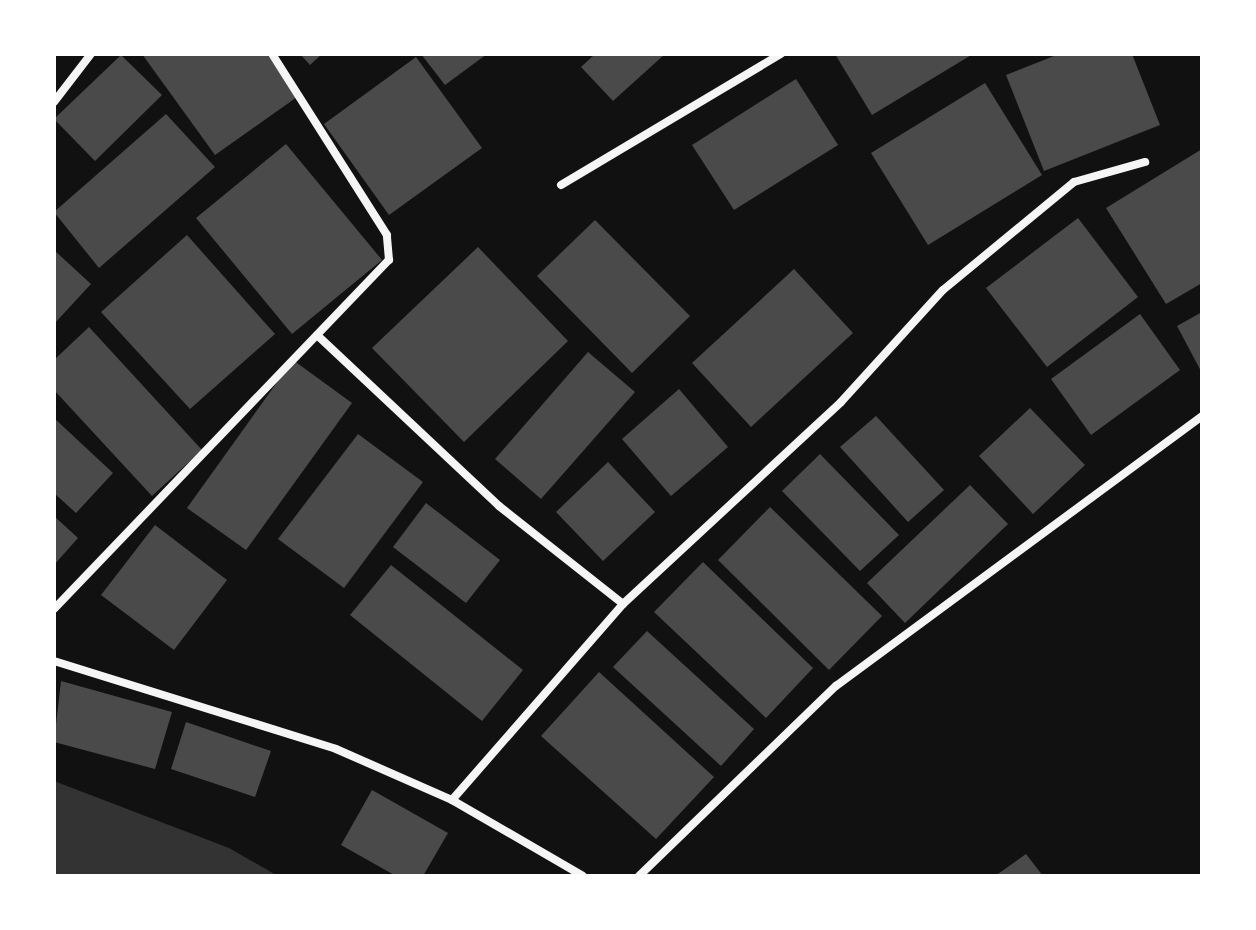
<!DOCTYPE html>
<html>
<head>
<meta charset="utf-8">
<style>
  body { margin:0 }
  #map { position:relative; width:1256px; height:930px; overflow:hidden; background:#111; font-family:Karla,sans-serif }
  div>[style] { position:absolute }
  .water>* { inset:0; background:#333 }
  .building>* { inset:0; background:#4a4a4a }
  .minor>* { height:8px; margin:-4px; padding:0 4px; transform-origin:4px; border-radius:4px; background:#f5f5f5 }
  span { translate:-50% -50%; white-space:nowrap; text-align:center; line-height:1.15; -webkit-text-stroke:8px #fff; paint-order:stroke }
  .frame { position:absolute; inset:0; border:56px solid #fff; pointer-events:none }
</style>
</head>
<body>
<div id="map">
  <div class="water">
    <i style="clip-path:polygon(54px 781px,229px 848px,278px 876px,54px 876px)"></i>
  </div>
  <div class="building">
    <i style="clip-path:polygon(142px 54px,267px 54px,297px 97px,215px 155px)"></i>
    <i style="clip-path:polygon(300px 54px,322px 54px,310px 65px)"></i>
    <i style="clip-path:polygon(421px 54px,487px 54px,445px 85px)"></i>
    <i style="clip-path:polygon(595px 54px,665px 54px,613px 101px,581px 67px)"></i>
    <i style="clip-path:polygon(835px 54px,973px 54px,872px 115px)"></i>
    <i style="clip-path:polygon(1059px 54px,1132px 54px,1160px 125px,1044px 171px,1006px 75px)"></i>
    <i style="clip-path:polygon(121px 55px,162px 95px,95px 161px,54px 119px)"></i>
    <i style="clip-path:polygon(416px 57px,482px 148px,389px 215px,324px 124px)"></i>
    <i style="clip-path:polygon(796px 79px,838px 145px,734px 210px,692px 145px)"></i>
    <i style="clip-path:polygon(985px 83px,1042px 175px,928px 245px,871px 153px)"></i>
    <i style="clip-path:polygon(166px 114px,215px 167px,99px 268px,54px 212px)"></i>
    <i style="clip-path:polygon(286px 144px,382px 260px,292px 334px,196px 218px)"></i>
    <i style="clip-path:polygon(1202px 149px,1202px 283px,1166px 304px,1106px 208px)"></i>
    <i style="clip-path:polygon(1078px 218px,1138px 297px,1047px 367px,986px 288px)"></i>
    <i style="clip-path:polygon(595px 220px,690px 316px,632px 373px,537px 276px)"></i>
    <i style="clip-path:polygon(187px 235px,275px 334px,190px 409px,101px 312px)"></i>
    <i style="clip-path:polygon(478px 247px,568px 341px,464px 442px,372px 348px)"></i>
    <i style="clip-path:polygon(54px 250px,91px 284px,54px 324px)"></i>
    <i style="clip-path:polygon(794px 269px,853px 333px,751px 427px,692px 363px)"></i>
    <i style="clip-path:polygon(1202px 312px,1202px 373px,1177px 326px)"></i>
    <i style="clip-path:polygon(1140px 314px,1180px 370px,1091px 435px,1051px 379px)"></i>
    <i style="clip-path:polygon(89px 327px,202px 450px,152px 496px,54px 390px,54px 360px)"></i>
    <i style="clip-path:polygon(588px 352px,635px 392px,541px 499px,495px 459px)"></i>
    <i style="clip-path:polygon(293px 360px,352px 403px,246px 550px,187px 508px)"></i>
    <i style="clip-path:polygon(679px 389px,728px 447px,671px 496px,622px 439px)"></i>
    <i style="clip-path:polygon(1030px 408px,1085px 465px,1033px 514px,979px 456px)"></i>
    <i style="clip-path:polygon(876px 416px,944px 490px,908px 522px,840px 447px)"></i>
    <i style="clip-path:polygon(54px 418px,113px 473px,76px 513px,54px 493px)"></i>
    <i style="clip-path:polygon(358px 434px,423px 482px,344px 588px,278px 539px)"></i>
    <i style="clip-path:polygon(820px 454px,899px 535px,860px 571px,782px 491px)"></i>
    <i style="clip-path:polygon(608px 462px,655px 512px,603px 561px,556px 512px)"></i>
    <i style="clip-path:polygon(970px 485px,1008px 524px,905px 623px,867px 583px)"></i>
    <i style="clip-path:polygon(426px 503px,500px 560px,466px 603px,393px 547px)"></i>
    <i style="clip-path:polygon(770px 507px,882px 616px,829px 670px,718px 560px)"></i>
    <i style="clip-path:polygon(54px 516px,78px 538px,54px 565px)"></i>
    <i style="clip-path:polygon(155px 525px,227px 580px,174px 650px,101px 595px)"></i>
    <i style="clip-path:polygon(703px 562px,813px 668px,766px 718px,654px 612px)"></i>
    <i style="clip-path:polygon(391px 565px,523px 670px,482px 721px,350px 615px)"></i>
    <i style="clip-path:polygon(647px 631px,754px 729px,721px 766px,613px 667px)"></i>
    <i style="clip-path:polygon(599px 672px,714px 777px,656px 839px,541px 736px)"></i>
    <i style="clip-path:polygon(61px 681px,172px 712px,155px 769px,54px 742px)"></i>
    <i style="clip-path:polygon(186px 722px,271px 751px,255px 797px,171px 769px)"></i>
    <i style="clip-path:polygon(372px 790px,448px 833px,423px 876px,396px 876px,341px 845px)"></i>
    <i style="clip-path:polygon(1026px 854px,1043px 876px,995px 876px)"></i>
  </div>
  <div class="minor">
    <i style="left:54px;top:102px;width:61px;rotate:-52.4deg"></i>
    <i style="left:561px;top:185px;width:256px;rotate:-30.8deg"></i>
    <i style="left:317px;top:335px;width:250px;rotate:43.2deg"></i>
    <i style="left:499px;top:506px;width:158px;rotate:38.3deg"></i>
    <i style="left:54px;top:609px;width:484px;rotate:-46.2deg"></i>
    <i style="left:389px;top:260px;width:25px;rotate:-95deg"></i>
    <i style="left:387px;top:235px;width:214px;rotate:-122.4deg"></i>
    <i style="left:54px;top:661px;width:295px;rotate:17.3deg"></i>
    <i style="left:336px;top:749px;width:127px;rotate:23.7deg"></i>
    <i style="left:452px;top:800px;width:151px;rotate:30.1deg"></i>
    <i style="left:452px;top:800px;width:260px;rotate:-48.9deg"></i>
    <i style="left:623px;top:604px;width:297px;rotate:-42.8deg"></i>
    <i style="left:841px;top:402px;width:151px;rotate:-47.7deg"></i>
    <i style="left:943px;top:290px;width:170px;rotate:-39.5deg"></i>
    <i style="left:1074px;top:182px;width:74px;rotate:-15.7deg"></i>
    <i style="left:639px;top:876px;width:274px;rotate:-44deg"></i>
    <i style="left:836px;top:686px;width:455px;rotate:-36.4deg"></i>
  </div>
  <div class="frame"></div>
</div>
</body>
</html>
